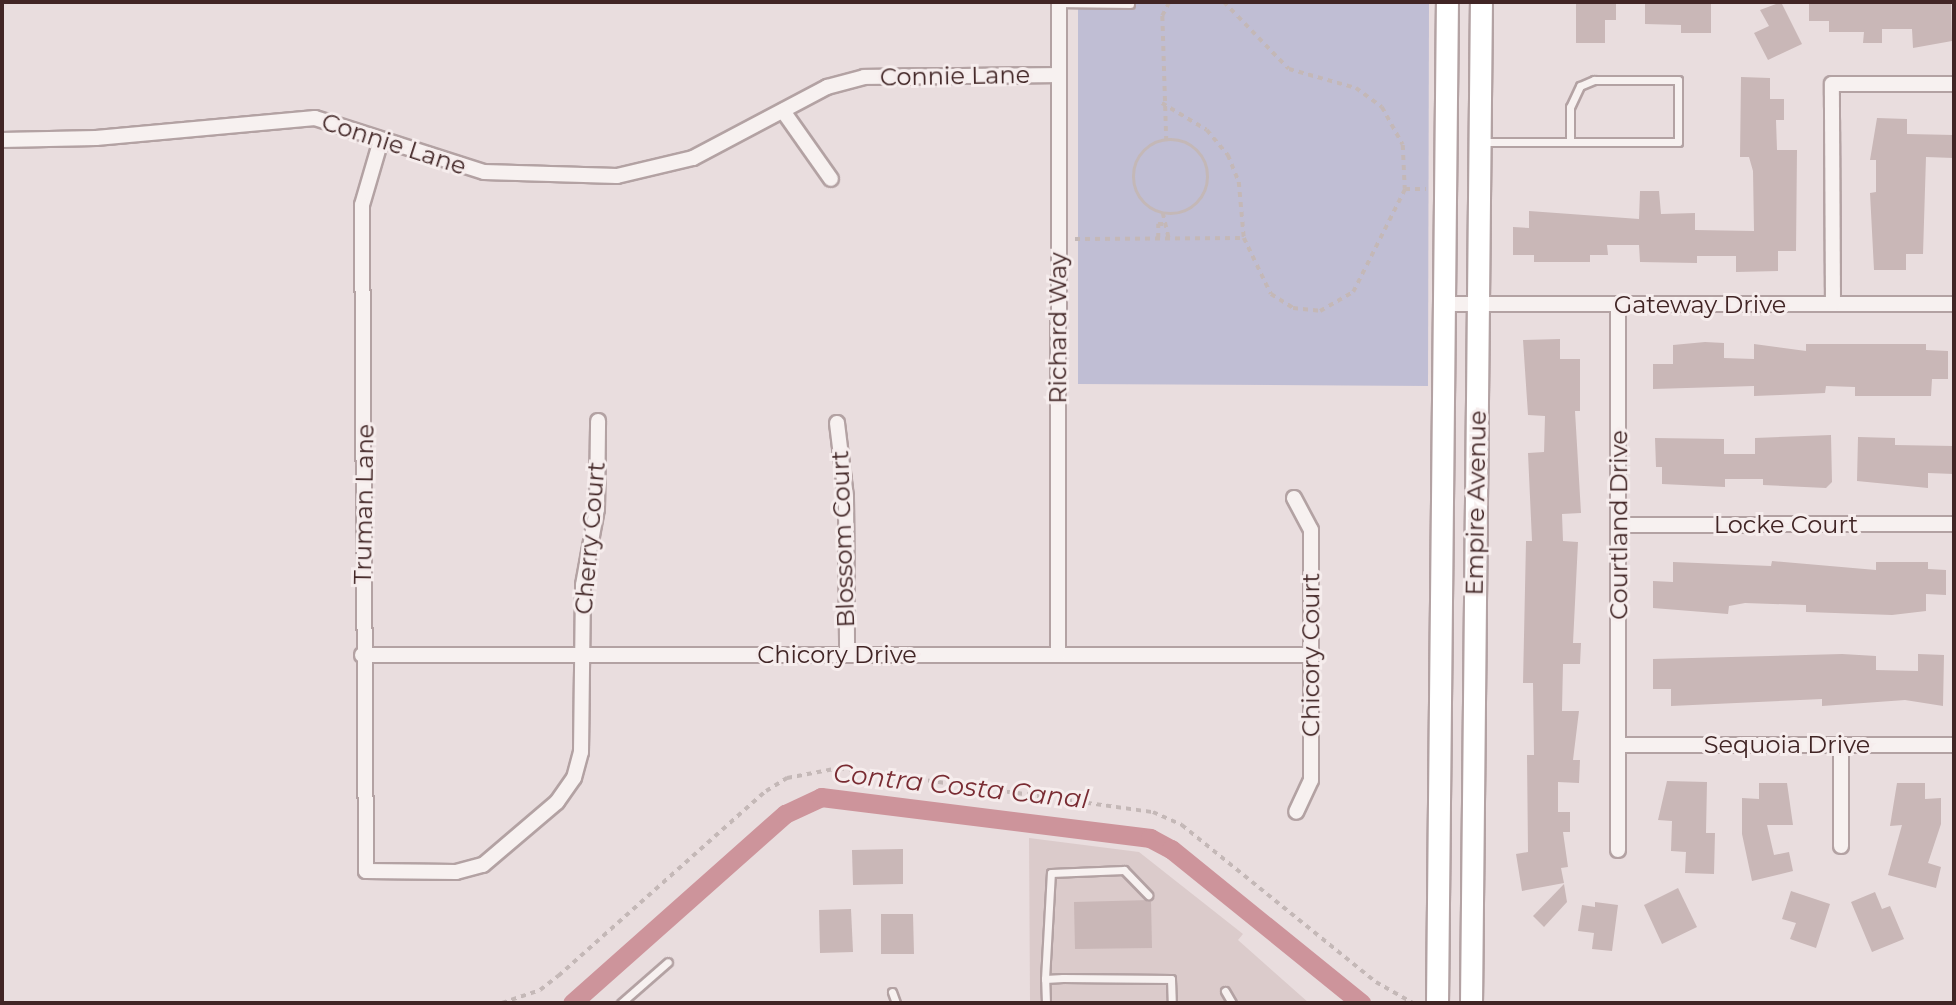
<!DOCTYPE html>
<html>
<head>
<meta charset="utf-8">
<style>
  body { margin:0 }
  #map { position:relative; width:1956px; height:1005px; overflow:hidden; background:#e9ddde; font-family:Montserrat,sans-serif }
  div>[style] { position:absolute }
  .built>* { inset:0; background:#dbcbcb }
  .green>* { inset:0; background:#c0bed4 }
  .canal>* { height:19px; margin:-9.5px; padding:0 9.5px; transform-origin:9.5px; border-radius:9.5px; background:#cd949b }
  .building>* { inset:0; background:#c9b7b7 }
  .path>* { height:3.5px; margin-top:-1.75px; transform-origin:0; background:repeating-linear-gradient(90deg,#c4b8b7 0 5px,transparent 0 10px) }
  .path>.ring { margin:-1.75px; padding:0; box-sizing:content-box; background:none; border:3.5px solid #c4b8b7; border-radius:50% }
  .roads { filter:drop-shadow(2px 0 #b3a2a3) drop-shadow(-2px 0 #b3a2a3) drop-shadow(0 2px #b3a2a3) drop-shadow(0 -2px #b3a2a3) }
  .service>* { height:7px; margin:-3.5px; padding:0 3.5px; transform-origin:3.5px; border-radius:3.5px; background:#f7f1f0 }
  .minor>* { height:14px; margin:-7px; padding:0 7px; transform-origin:7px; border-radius:7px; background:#f7f1f0 }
  .secondary>* { height:21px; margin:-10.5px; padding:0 10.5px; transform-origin:10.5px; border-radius:10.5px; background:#fff }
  span { translate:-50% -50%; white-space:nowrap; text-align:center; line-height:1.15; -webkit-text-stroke:6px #f6eded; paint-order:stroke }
  .street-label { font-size:24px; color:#412525 }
  .water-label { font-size:26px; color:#792b32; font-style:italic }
  .frame { position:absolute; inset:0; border:4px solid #412525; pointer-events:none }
</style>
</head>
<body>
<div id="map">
  <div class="built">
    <i style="clip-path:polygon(1029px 838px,1139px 852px,1243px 934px,1238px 940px,1309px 1003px,1030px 1003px)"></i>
  </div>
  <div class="green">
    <i style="clip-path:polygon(1078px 2px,1429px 2px,1428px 386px,1078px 384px)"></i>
  </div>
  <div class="canal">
    <i style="left:572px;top:1003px;width:285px;rotate:-41.6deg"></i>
    <i style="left:785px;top:814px;width:40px;rotate:-25deg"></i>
    <i style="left:821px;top:797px;width:332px;rotate:7.1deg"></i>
    <i style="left:1150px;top:838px;width:24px;rotate:28deg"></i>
    <i style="left:1171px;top:849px;width:245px;rotate:39deg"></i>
  </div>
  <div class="building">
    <i style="clip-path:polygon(1576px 2px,1616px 3px,1616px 20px,1605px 20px,1605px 43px,1576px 43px)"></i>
    <i style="clip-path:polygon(1645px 2px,1711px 2px,1711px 33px,1681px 33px,1681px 25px,1645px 24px)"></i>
    <i style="clip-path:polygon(1781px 2px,1802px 44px,1768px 60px,1754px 33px,1769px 26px,1760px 10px)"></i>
    <i style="clip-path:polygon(1809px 2px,1951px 2px,1952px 41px,1913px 48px,1912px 29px,1882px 29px,1882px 43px,1863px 43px,1864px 32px,1829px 32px,1829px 21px,1809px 21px)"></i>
    <i style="clip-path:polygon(1741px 77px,1770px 78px,1770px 99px,1784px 99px,1784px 120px,1776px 120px,1777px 150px,1797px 150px,1796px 251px,1778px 251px,1778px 271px,1736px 272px,1736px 256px,1697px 256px,1697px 263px,1640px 262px,1639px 245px,1607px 245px,1608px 255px,1590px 255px,1590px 262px,1534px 262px,1534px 255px,1513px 255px,1513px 227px,1529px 228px,1529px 211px,1639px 219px,1640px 191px,1659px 191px,1661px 214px,1695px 213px,1695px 230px,1754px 231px,1753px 171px,1749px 157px,1740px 157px)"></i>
    <i style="clip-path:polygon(1877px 118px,1907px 119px,1907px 134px,1954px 135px,1954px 158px,1926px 157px,1923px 254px,1906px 254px,1906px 270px,1874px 270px,1870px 193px,1876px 192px,1876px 160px,1870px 160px)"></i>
    <i style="clip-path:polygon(1560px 339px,1560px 359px,1580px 359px,1580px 411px,1575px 411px,1581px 513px,1562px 514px,1563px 541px,1578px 542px,1573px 643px,1581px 643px,1580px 664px,1563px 664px,1562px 711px,1579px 711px,1573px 760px,1580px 760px,1579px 783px,1558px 782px,1558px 812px,1570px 812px,1570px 832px,1563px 832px,1568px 867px,1561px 868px,1564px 883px,1522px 891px,1516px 854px,1528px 852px,1527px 755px,1534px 755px,1533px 683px,1523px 683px,1526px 541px,1532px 541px,1528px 453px,1544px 452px,1545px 416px,1528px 415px,1523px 340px)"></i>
    <i style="clip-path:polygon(1705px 342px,1724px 343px,1724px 358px,1754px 359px,1754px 344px,1806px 351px,1806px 344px,1926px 344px,1926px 350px,1948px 351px,1948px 379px,1932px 379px,1931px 396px,1855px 396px,1855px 387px,1826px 386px,1825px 393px,1780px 395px,1754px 396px,1754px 386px,1653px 389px,1653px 364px,1673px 364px,1673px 345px)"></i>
    <i style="clip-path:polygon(1831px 435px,1832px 482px,1826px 488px,1763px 485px,1763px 479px,1725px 479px,1725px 487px,1662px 484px,1662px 467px,1656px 467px,1655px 438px,1724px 439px,1724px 454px,1755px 454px,1755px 438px)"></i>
    <i style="clip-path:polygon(1858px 437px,1895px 438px,1895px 445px,1954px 446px,1954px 474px,1928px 473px,1928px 488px,1857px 481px)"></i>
    <i style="clip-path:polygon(1772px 561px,1876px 570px,1876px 562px,1928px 562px,1928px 569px,1946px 570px,1946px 595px,1926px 594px,1926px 611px,1892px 615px,1806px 612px,1806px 605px,1745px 603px,1729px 606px,1728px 614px,1653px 608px,1653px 581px,1673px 582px,1673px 562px,1771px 566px)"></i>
    <i style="clip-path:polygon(1842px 654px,1876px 656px,1876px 670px,1918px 671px,1918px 654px,1944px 655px,1943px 706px,1905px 700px,1822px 706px,1822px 699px,1671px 706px,1671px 689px,1653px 689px,1653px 659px)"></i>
    <i style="clip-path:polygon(1667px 781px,1707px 782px,1706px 833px,1715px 833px,1714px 874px,1685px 873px,1686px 852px,1671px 851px,1672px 821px,1658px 820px)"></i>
    <i style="clip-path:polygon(1759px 783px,1787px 783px,1793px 825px,1767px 825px,1774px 855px,1789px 852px,1793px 871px,1752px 881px,1742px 834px,1742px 798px,1759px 799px)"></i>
    <i style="clip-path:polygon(1897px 783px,1925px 783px,1925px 799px,1941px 798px,1941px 824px,1928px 863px,1941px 867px,1936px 888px,1888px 875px,1902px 825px,1890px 826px)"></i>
    <i style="clip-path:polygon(903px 849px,903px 884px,853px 885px,852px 850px)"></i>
    <i style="clip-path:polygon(1564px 884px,1567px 902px,1544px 927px,1533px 916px)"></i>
    <i style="clip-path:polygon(1678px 888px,1697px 927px,1662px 944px,1644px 905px)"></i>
    <i style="clip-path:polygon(1791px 891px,1830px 904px,1816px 948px,1790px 939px,1796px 923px,1782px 919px)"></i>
    <i style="clip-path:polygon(1875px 892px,1882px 909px,1890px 906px,1904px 939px,1872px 952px,1851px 902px)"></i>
    <i style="clip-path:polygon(1151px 900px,1152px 948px,1075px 949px,1074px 902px)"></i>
    <i style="clip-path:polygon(1595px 902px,1618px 905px,1612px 951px,1592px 949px,1594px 933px,1578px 931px,1582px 905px,1595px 907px)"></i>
    <i style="clip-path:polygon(851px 909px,853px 952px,820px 953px,819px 910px)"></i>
    <i style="clip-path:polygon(881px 914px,913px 914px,914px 954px,881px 954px)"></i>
  </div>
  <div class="path">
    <i style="left:1224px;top:2px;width:93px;rotate:45.9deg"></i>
    <i style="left:1289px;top:69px;width:70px;rotate:15.8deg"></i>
    <i style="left:1356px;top:88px;width:32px;rotate:36deg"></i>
    <i style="left:1382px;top:107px;width:43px;rotate:61.1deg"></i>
    <i style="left:1403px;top:145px;width:44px;rotate:87.4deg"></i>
    <i style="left:1162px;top:103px;width:52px;rotate:31deg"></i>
    <i style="left:1207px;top:130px;width:33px;rotate:50deg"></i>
    <i style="left:1228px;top:155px;width:29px;rotate:68deg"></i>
    <i style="left:1239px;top:182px;width:56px;rotate:84.9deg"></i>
    <i class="ring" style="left:1134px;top:140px;width:70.5px;height:70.5px"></i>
    <i style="left:1166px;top:141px;width:125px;rotate:-91.8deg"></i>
    <i style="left:1162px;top:16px;width:16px;rotate:-63deg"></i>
    <i style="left:1163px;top:213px;width:26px;rotate:77deg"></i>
    <i style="left:1158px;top:238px;width:14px;rotate:-90deg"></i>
    <i style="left:1158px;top:224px;width:5px"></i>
    <i style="left:1075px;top:239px;width:169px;rotate:-0.3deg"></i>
    <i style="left:1244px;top:238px;width:62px;rotate:64.3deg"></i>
    <i style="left:1271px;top:294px;width:26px;rotate:32deg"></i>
    <i style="left:1293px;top:308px;width:27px;rotate:6deg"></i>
    <i style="left:1320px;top:311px;width:38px;rotate:-30deg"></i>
    <i style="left:1353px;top:292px;width:115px;rotate:-63.2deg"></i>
    <i style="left:1405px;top:189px;width:21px"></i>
    <i style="left:502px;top:1003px;width:40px;rotate:-18.9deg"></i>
    <i style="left:540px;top:990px;width:23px;rotate:-38deg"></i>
    <i style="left:558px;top:976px;width:278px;rotate:-41.7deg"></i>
    <i style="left:766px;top:791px;width:25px;rotate:-32deg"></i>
    <i style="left:787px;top:778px;width:53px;rotate:-10.9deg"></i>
    <i style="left:839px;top:768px;width:317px;rotate:8deg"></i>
    <i style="left:1153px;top:812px;width:32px;rotate:24deg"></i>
    <i style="left:1182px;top:825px;width:250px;rotate:39deg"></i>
    <i style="left:1376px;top:982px;width:43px;rotate:29.6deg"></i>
  </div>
  <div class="roads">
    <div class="service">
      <i style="left:1059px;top:3px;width:71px;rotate:0.8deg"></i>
      <i style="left:1482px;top:142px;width:196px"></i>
      <i style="left:1678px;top:142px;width:62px;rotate:-90deg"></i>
      <i style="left:1678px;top:80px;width:84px;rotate:180deg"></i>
      <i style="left:1594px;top:80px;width:15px;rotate:157deg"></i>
      <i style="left:1580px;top:86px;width:23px;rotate:115deg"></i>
      <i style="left:1570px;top:107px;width:35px;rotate:90deg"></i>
      <i style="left:1045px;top:979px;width:106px;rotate:-86.8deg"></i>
      <i style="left:1051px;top:873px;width:73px;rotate:-2.4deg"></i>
      <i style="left:1124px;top:870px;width:35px;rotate:46deg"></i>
      <i style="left:1225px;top:991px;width:14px;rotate:60deg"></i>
      <i style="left:892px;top:992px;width:12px;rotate:70deg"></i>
      <i style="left:621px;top:1003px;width:62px;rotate:-41.1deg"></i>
      <i style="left:1046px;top:1003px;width:24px;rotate:-92deg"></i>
      <i style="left:1045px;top:979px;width:18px;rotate:-3deg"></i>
      <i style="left:1063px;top:978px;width:108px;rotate:0.5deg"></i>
      <i style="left:1171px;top:979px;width:24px;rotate:88deg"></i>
    </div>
    <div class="minor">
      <i style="left:783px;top:111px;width:83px;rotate:54.8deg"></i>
      <i style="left:2px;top:140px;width:94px;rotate:-1.2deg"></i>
      <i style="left:96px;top:138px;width:220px;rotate:-5.2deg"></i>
      <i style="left:315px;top:118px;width:177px;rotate:17.7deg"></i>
      <i style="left:484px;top:172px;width:133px;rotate:1.7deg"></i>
      <i style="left:617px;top:176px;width:78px;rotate:-13.3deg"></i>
      <i style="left:693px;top:158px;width:152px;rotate:-27.9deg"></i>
      <i style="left:827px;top:87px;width:38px;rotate:-15deg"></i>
      <i style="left:864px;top:77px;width:194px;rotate:-0.6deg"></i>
      <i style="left:381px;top:140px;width:68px;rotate:106.3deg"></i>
      <i style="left:362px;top:205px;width:666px;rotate:89.66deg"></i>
      <i style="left:366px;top:871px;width:90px;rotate:0.6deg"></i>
      <i style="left:456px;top:872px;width:28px;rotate:-15deg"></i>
      <i style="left:483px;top:865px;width:97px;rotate:-40.4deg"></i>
      <i style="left:557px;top:802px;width:29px;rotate:-55deg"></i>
      <i style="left:574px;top:778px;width:27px;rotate:-75deg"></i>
      <i style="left:581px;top:752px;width:167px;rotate:-89.3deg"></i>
      <i style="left:583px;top:585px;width:77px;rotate:-79.6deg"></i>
      <i style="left:597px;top:509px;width:88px;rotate:-89.3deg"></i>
      <i style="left:1446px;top:304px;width:508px"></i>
      <i style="left:1833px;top:304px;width:220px;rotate:-90.3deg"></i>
      <i style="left:1832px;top:84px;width:122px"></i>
      <i style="left:1618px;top:305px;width:545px;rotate:90deg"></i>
      <i style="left:837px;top:423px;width:75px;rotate:83.1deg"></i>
      <i style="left:846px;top:497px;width:158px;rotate:89.6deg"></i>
      <i style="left:1294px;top:498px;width:36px;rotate:62deg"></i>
      <i style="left:1311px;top:530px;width:250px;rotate:90deg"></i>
      <i style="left:1311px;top:780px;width:35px;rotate:115deg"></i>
      <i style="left:1619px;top:525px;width:335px;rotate:-0.2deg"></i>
      <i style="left:362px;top:655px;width:950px"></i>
      <i style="left:1058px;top:655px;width:653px;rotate:-89.91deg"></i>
      <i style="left:1620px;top:745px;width:334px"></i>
      <i style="left:1841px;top:846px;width:101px;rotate:-90deg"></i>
    </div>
    <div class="secondary">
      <i style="left:1437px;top:1003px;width:1001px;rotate:-89.43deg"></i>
      <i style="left:1471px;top:1003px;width:1001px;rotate:-89.43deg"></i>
    </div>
  </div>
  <div class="street-label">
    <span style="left:955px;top:76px;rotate:-1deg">Connie Lane</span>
    <span style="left:394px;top:144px;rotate:18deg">Connie Lane</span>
    <span style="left:1700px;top:305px">Gateway Drive</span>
    <span style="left:1058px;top:328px;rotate:-90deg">Richard Way</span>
    <span style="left:1476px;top:503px;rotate:-89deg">Empire Avenue</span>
    <span style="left:364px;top:504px;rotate:-89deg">Truman Lane</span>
    <span style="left:1619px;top:525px;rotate:-90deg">Courtland Drive</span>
    <span style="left:1786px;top:525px">Locke Court</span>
    <span style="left:590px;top:538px;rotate:-85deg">Cherry Court</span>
    <span style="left:843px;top:539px;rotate:-92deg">Blossom Court</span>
    <span style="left:837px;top:655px">Chicory Drive</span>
    <span style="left:1311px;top:655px;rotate:-90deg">Chicory Court</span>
    <span style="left:1787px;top:745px">Sequoia Drive</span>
  </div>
  <div class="water-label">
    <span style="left:961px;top:787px;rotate:6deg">Contra Costa Canal</span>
  </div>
  <div class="frame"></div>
</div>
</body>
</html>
